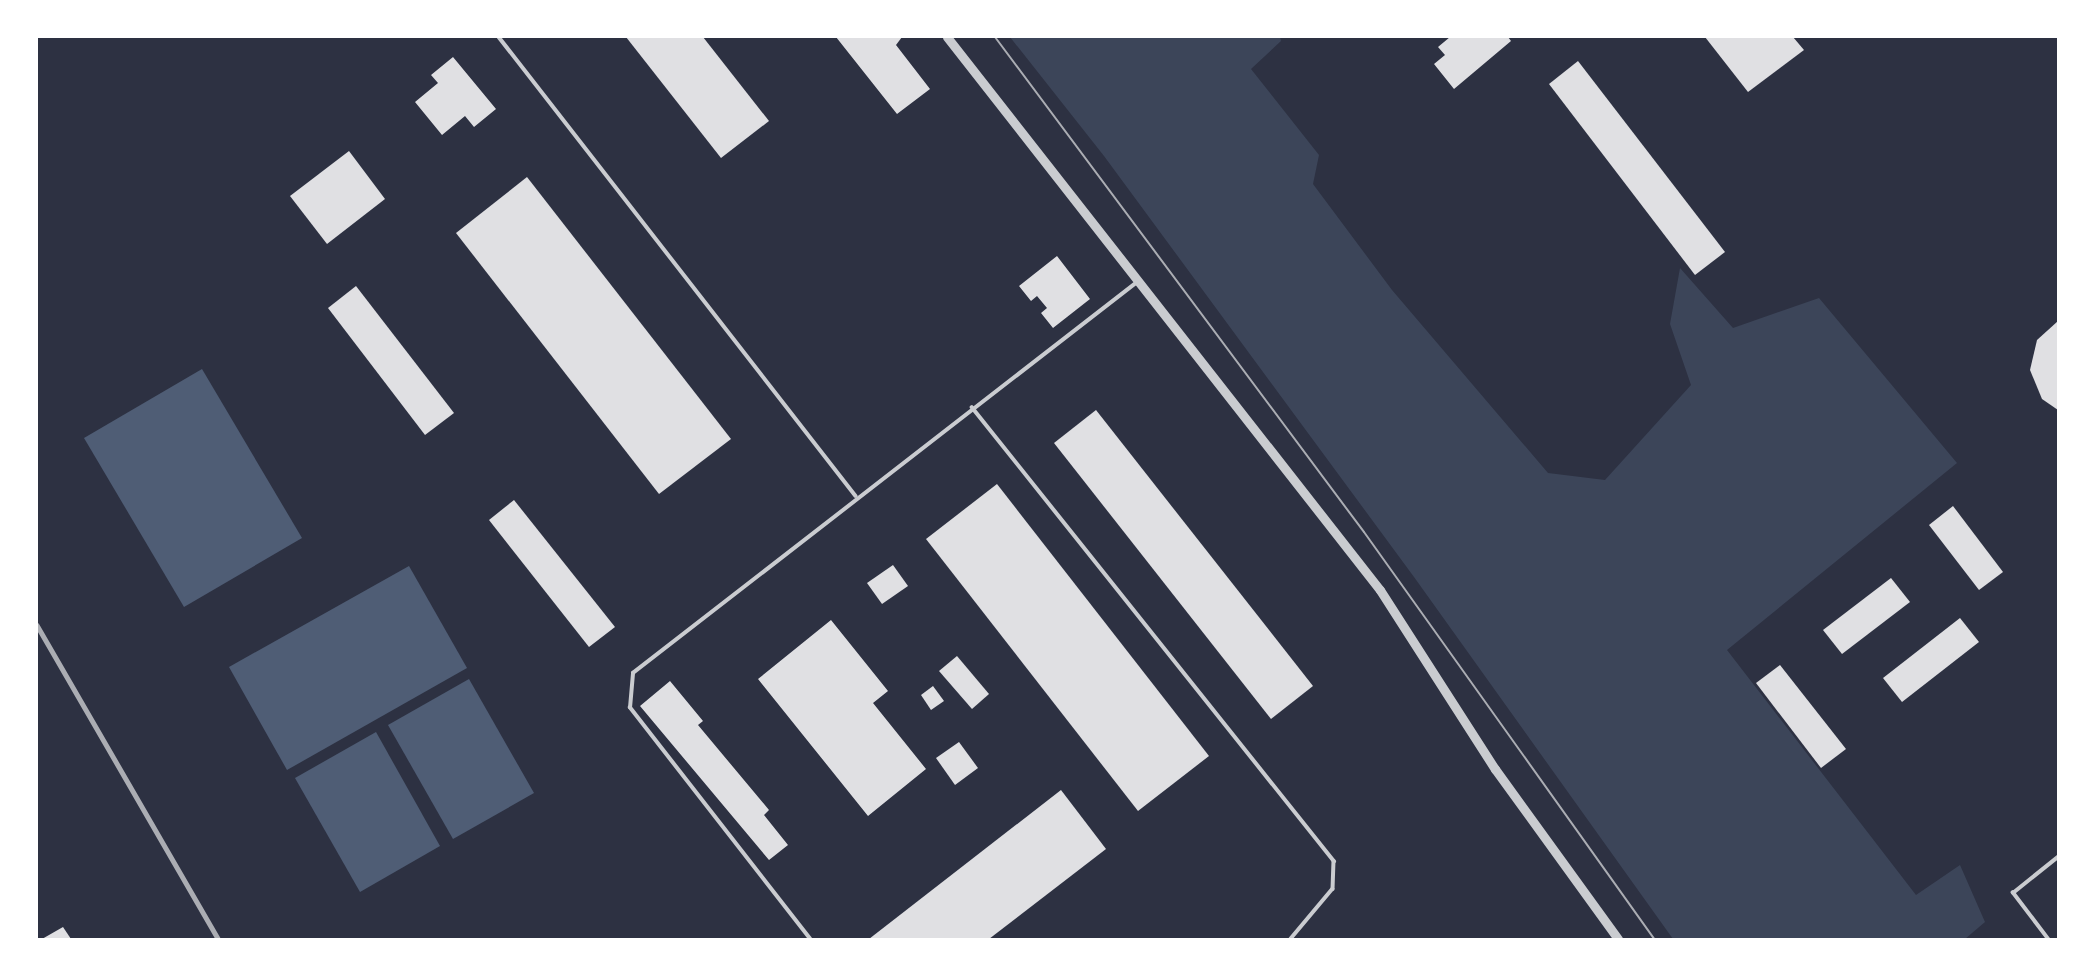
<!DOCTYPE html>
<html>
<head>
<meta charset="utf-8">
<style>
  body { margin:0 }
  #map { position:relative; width:2095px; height:976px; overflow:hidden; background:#2d3142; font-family:Overpass,sans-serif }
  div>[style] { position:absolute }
  .green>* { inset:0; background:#3c4559 }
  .water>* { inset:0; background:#4f5d75 }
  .building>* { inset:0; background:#e0e0e3 }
  .service>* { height:3.5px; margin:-1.75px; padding:0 1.75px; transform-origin:1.75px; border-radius:1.75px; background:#caccd0 }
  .tertiary>* { height:9px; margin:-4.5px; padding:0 4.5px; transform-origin:4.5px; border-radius:4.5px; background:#caccd0 }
  .tram>* { height:2px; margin:-1px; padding:0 1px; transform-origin:1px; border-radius:1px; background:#abadb3 }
  .rail>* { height:4.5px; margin:-2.25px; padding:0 2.25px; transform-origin:2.25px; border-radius:2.25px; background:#abadb3 }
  span { translate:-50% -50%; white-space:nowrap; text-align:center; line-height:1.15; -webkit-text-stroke:5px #fff; paint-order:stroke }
  .frame { position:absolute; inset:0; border:38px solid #fff; pointer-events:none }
</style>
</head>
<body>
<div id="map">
  <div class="green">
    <i style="clip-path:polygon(1010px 37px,1280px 37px,1281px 41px,1251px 69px,1319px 155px,1313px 184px,1392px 290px,1548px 473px,1605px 480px,1691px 385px,1670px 324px,1680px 268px,1733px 328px,1819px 298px,1957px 463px,1727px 650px,1916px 895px,1960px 865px,1985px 922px,1965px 939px,1673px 939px,1414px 577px,1104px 156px)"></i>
  </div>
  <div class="water">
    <i style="clip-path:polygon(202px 369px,302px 538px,184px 607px,84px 438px)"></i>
    <i style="clip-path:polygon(409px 566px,467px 668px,287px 770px,229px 667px)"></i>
    <i style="clip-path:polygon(469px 679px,534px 793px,453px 839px,388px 725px)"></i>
    <i style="clip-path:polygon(376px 732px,440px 846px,360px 892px,295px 778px)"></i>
  </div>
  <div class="building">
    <i style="clip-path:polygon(626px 37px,703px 37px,769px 121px,721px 158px)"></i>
    <i style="clip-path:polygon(836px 37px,902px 37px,896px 45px,930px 89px,897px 114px)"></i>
    <i style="clip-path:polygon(1450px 37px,1508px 37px,1511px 41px,1454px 89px,1434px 64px,1445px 55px,1438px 47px)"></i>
    <i style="clip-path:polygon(1705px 37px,1793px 37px,1804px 50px,1748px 92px)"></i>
    <i style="clip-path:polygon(453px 57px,496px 109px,474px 127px,465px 116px,442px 135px,415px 102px,438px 83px,431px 75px)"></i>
    <i style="clip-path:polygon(1578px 61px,1725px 252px,1695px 275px,1549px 84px)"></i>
    <i style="clip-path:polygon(349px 151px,385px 199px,327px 244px,290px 196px)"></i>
    <i style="clip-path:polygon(527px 177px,731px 439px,659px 494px,456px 233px)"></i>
    <i style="clip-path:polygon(1057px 256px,1090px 299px,1053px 328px,1041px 313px,1047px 308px,1037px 296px,1031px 301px,1019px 286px)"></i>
    <i style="clip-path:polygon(356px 286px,454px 413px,425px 435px,328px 308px)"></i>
    <i style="clip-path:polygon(2058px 321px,2058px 410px,2042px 399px,2030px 370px,2037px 340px)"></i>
    <i style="clip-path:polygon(1096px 410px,1313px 686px,1271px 719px,1054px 443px)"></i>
    <i style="clip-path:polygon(997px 484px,1209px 756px,1138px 811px,926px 539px)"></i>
    <i style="clip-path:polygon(514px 500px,615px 627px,589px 647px,489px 520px)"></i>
    <i style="clip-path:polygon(1953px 506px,2003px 572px,1979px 590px,1929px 525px)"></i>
    <i style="clip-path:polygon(893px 565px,908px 586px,882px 604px,867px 583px)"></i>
    <i style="clip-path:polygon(1891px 578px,1910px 602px,1842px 654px,1823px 630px)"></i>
    <i style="clip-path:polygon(1960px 618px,1979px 642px,1902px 702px,1883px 678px)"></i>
    <i style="clip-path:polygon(831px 620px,888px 691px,873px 703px,926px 769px,868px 816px,758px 679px)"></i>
    <i style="clip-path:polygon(957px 656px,989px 694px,972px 709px,939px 671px)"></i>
    <i style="clip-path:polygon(1780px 665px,1846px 749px,1821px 768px,1756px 683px)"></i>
    <i style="clip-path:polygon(670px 681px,703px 721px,698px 725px,769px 810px,764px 815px,788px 845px,769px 860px,640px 706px)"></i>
    <i style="clip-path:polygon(933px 686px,944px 701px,931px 710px,921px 695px)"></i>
    <i style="clip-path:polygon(959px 742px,978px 768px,955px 785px,936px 758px)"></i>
    <i style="clip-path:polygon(1061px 790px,1106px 849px,989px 939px,869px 939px)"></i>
    <i style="clip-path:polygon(63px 927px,71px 939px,42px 939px)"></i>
  </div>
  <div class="service">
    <i style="left:499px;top:37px;width:581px;rotate:52.13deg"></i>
    <i style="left:972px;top:407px;width:581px;rotate:51.43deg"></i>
    <i style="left:1334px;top:861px;width:28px;rotate:92deg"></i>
    <i style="left:1333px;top:889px;width:65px;rotate:130deg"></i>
    <i style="left:810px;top:939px;width:293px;rotate:-127.9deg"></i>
    <i style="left:630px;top:708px;width:35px;rotate:-85deg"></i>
    <i style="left:633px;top:673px;width:636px;rotate:-37.79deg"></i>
    <i style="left:2048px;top:939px;width:58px;rotate:-127.3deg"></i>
    <i style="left:2013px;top:893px;width:58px;rotate:-38.7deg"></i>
  </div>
  <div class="tertiary">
    <i style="left:947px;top:37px;width:702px;rotate:51.94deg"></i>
    <i style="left:1380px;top:590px;width:213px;rotate:57.3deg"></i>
    <i style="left:1495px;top:769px;width:210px;rotate:54.1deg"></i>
  </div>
  <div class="tram">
    <i style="left:995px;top:37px;width:617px;rotate:53.3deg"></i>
    <i style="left:1364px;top:532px;width:500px;rotate:54.5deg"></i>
  </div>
  <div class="rail">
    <i style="left:37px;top:625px;width:362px;rotate:60deg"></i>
  </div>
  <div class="frame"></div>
</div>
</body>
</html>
